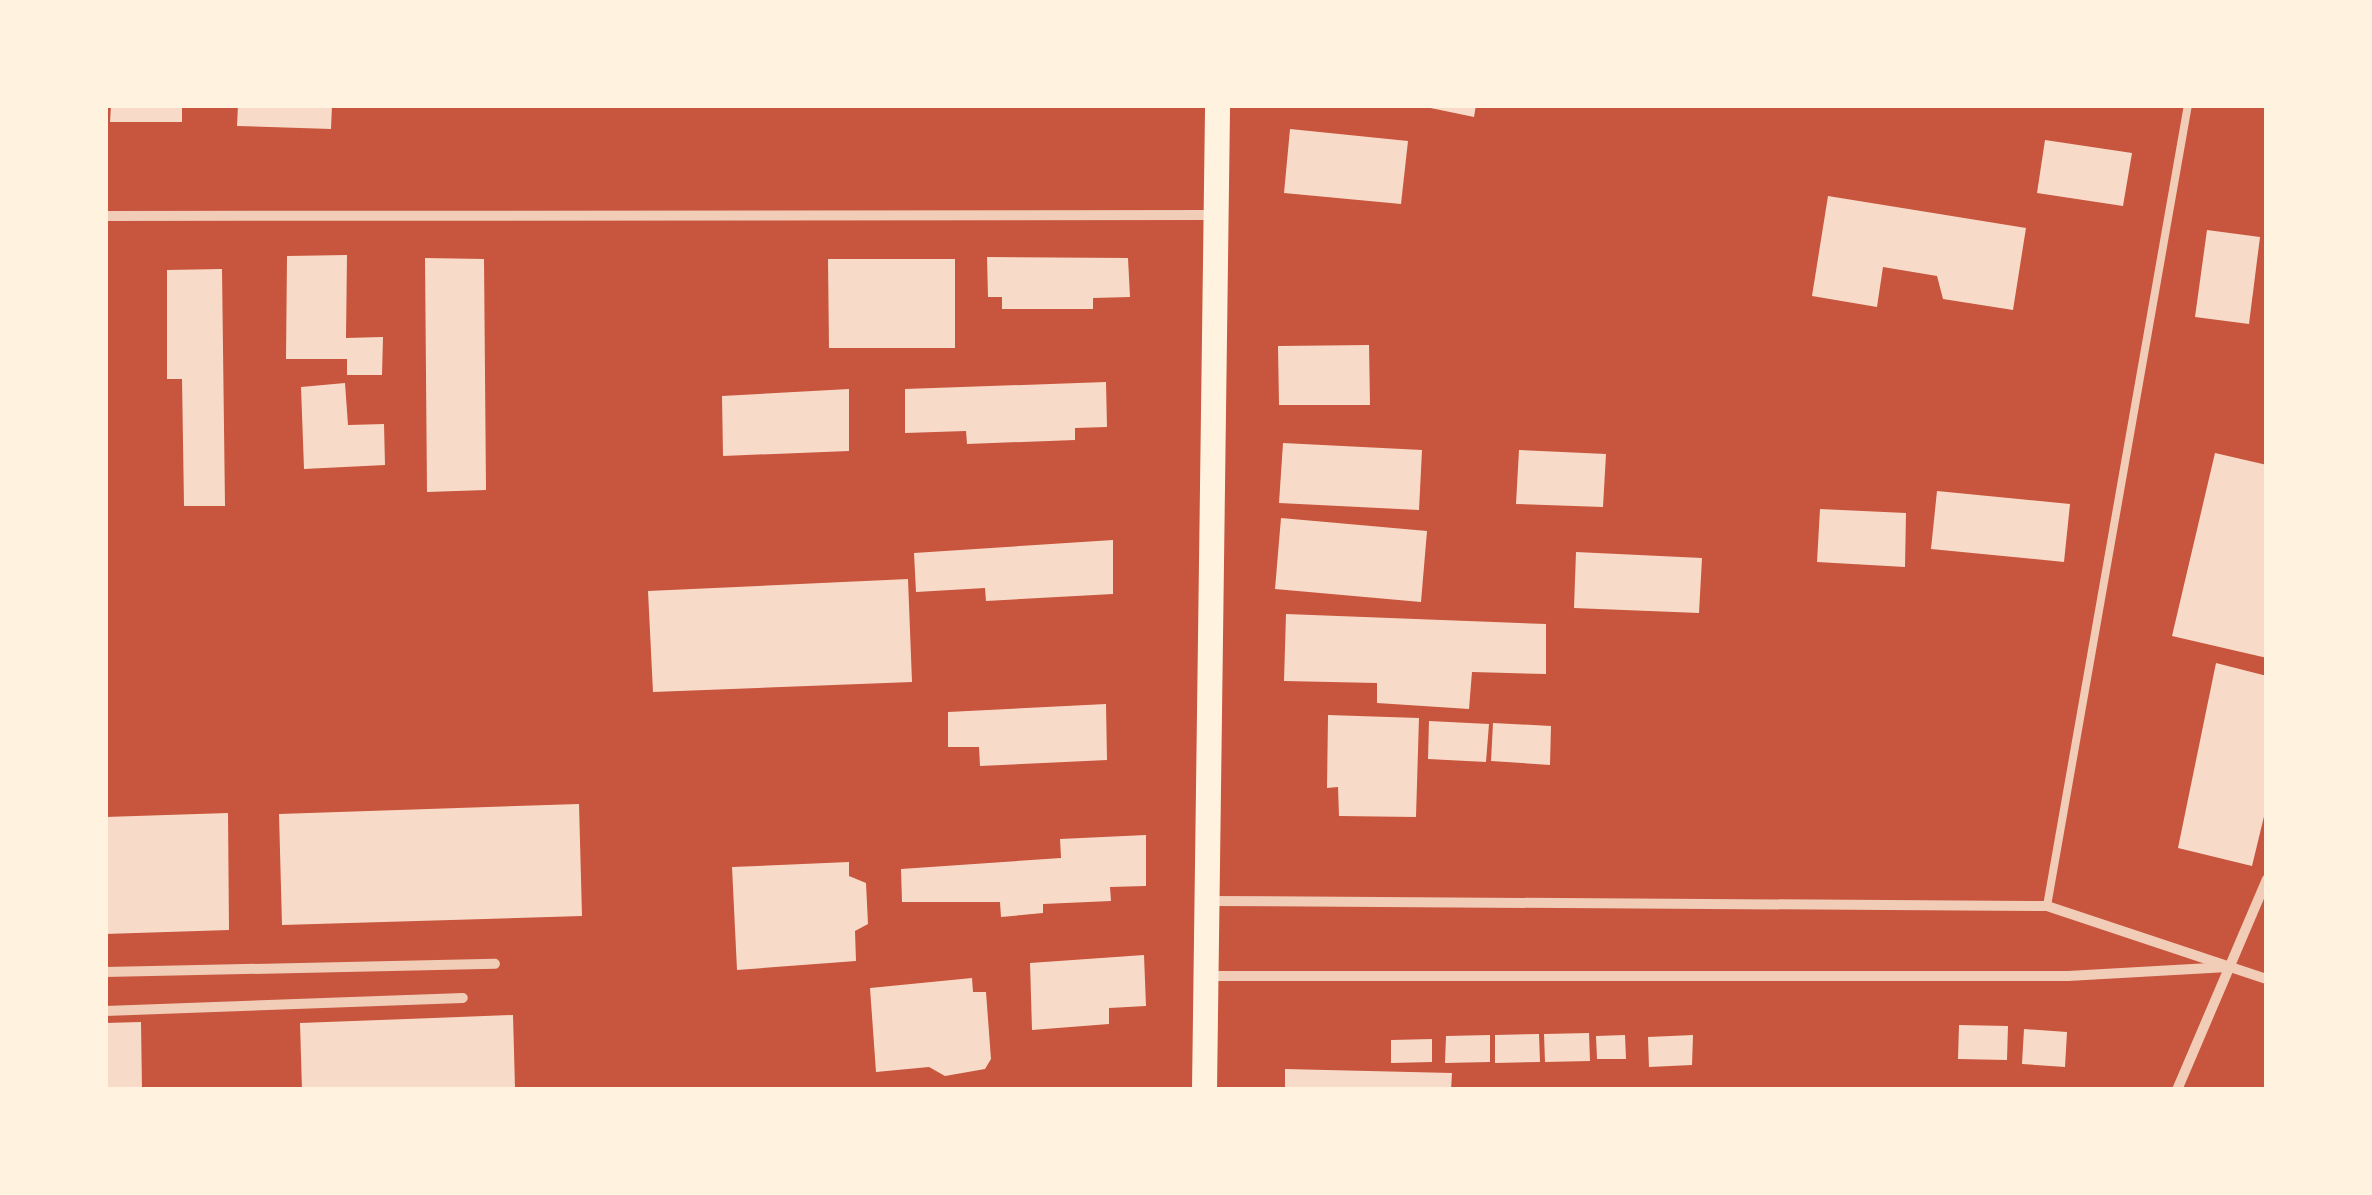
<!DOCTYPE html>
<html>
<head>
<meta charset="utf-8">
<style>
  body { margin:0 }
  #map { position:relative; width:2372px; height:1195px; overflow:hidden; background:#c8553d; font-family:"Golos Text",sans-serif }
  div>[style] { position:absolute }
  .building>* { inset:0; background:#f7dbc8 }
  .service>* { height:8px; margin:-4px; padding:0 4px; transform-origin:4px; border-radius:4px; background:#f1ccb7 }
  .minor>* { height:10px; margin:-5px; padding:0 5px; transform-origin:5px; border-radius:5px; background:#f1ccb7 }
  .primary>* { height:25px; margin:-12.5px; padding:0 12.5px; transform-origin:12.5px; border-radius:12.5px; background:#fff3e0 }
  span { translate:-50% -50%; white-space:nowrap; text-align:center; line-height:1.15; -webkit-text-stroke:8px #fff3e0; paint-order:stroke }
  .frame { position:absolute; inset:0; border:108px solid #fff3e0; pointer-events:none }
</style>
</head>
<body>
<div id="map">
  <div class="building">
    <i style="clip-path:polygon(111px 105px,182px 105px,182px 122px,110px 122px)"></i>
    <i style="clip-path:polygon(238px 105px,332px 105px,331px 129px,237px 126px)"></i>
    <i style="clip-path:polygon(1416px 105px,1476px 105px,1474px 117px)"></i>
    <i style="clip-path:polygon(1290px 129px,1408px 141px,1401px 204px,1284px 193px)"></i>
    <i style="clip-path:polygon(2045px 140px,2132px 153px,2123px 206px,2037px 193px)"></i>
    <i style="clip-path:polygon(1828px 196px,2026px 228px,2013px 310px,1943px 299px,1937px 276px,1883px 267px,1877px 307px,1812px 296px)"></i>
    <i style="clip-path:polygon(2207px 230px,2260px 237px,2249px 324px,2195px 317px)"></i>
    <i style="clip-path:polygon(347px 255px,346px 338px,383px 337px,382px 375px,347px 375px,347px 359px,286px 359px,287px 256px)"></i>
    <i style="clip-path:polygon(987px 257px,1128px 258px,1130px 297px,1093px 298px,1093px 309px,1002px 309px,1002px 297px,988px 297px)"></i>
    <i style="clip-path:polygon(425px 258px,484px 259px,486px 490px,427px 492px)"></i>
    <i style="clip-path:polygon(828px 259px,955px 259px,955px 348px,829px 348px)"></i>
    <i style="clip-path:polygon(222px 269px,225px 506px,184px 506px,182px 379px,167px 379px,167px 270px)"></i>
    <i style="clip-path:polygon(1369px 345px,1370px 405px,1279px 405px,1278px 346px)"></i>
    <i style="clip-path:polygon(1106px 382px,1107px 427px,1075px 428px,1075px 440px,967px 444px,966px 431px,905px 433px,905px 389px)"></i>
    <i style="clip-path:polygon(345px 383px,348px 425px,384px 424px,385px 465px,304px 469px,301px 387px)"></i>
    <i style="clip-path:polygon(849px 389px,849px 451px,723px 456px,722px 396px)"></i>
    <i style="clip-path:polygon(1283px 443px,1422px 450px,1419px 510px,1279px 503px)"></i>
    <i style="clip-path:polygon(1519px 450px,1606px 454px,1603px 507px,1516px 504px)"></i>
    <i style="clip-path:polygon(2215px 453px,2267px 465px,2267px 658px,2172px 636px)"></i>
    <i style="clip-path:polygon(1937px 491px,2070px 504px,2064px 562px,1931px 549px)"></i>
    <i style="clip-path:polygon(1820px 509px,1906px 513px,1905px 567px,1817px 562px)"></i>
    <i style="clip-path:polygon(1281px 518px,1427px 531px,1421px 602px,1275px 589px)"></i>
    <i style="clip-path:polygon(1113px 540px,1113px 594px,986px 601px,985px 588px,916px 592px,914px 553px)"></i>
    <i style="clip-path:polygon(1576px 552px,1702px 558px,1699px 613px,1574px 608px)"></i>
    <i style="clip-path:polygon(908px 579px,912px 682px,653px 692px,648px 591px)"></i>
    <i style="clip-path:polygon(1286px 614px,1546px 624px,1546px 674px,1472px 672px,1469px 709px,1377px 703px,1377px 683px,1284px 681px)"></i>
    <i style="clip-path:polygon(2216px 663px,2267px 676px,2267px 804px,2252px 866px,2178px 848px)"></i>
    <i style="clip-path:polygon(1106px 704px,1107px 760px,980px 766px,979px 747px,948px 747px,948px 712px)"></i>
    <i style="clip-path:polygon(1328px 715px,1419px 718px,1416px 817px,1339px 816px,1338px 787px,1327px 788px)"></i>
    <i style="clip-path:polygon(1429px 721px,1489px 724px,1486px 762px,1428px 759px)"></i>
    <i style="clip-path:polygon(1493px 723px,1551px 726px,1550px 765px,1491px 761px)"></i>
    <i style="clip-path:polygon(579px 804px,582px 916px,282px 925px,279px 814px)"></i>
    <i style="clip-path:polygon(228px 813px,229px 930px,105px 934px,105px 817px)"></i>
    <i style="clip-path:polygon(1146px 835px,1146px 886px,1110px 887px,1111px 901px,1043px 904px,1043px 913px,1001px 917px,1000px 902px,902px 902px,901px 869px,1061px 858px,1060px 839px)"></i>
    <i style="clip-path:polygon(849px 862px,849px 876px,866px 883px,868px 924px,855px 931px,856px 961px,737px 970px,732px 867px)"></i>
    <i style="clip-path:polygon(1144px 955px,1146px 1006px,1109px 1008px,1109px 1024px,1032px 1030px,1030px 963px)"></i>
    <i style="clip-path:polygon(972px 978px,973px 992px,986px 992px,991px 1059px,985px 1069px,945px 1076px,929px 1067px,876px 1072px,870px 988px)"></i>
    <i style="clip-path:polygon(513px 1015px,515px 1088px,302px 1090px,300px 1023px)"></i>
    <i style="clip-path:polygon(141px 1022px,142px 1090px,105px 1090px,105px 1023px)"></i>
    <i style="clip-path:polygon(1959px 1025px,2008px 1026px,2007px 1060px,1958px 1059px)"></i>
    <i style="clip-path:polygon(2024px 1029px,2067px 1032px,2065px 1067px,2022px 1064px)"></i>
    <i style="clip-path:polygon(1589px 1033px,1590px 1061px,1545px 1062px,1544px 1034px)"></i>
    <i style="clip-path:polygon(1539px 1034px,1540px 1062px,1495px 1063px,1495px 1035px)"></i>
    <i style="clip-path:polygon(1490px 1035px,1490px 1062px,1445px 1063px,1446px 1036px)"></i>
    <i style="clip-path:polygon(1625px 1035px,1626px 1059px,1597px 1059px,1596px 1036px)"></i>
    <i style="clip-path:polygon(1693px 1035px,1692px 1065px,1649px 1067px,1648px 1037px)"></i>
    <i style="clip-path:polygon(1432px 1039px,1432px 1062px,1391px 1063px,1391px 1040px)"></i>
    <i style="clip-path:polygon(1285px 1069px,1452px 1073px,1451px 1090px,1285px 1090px)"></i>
  </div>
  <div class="service">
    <i style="left:2047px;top:906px;width:813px;rotate:-80.02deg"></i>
  </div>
  <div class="minor">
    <i style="left:105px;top:216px;width:1108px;rotate:-0.05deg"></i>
    <i style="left:1210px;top:901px;width:837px;rotate:0.34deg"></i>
    <i style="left:2047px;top:906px;width:232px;rotate:18.4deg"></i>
    <i style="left:105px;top:972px;width:390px;rotate:-1.2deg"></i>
    <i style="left:1206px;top:976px;width:862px"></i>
    <i style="left:2068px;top:976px;width:160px;rotate:-3.2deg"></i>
    <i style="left:105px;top:1011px;width:358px;rotate:-2.1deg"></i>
    <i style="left:2177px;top:1090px;width:229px;rotate:-66.9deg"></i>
  </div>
  <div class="primary">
    <i style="left:1204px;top:1090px;width:985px;rotate:-89.24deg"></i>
  </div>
  <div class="frame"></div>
</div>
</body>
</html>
